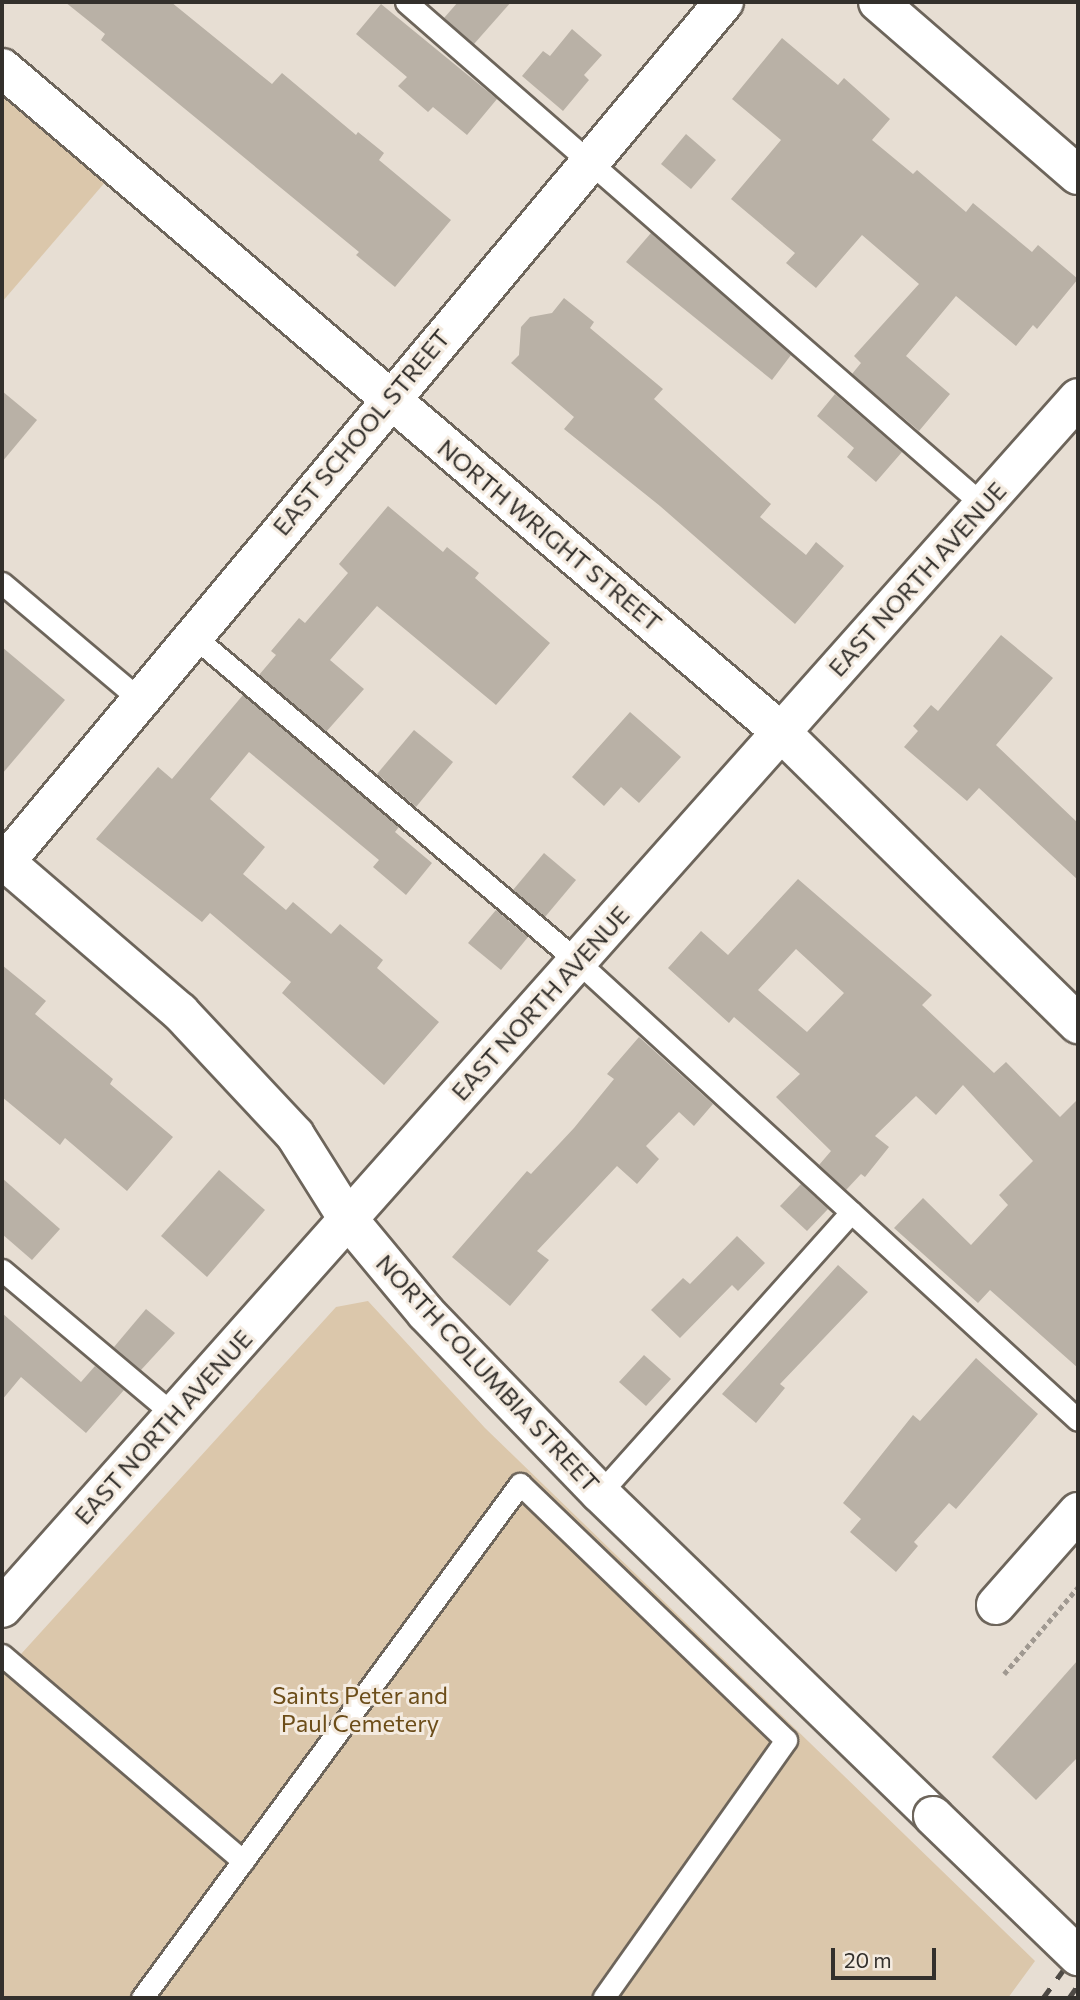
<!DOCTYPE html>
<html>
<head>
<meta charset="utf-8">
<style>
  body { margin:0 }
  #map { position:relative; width:1080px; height:2000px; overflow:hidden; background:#e7ded3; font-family:Commissioner,sans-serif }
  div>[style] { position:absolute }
  .green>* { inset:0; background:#dbc7ab }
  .building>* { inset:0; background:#b9b1a6 }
  .path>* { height:4.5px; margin-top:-2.25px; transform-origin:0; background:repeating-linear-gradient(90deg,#a09991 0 5px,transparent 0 8.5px) }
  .roads { filter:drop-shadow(2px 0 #6d655b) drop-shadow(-2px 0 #6d655b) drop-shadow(0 2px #6d655b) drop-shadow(0 -2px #6d655b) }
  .service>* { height:21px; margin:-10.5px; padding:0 10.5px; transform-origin:10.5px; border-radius:10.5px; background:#fff }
  .minor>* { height:38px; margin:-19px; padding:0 19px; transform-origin:19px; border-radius:19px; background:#fff }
  .rail>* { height:5px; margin-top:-2.5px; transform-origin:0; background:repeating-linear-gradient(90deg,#4e4a45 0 12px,transparent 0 24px) }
  .bridges { filter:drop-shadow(2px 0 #6d655b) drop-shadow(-2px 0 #6d655b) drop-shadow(0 2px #6d655b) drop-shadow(0 -2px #6d655b) }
  .minor-bridge>* { height:38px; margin:-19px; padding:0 19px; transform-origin:19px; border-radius:19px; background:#fff }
  span { translate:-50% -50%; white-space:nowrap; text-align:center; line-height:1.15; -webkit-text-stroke:6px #f4ebe0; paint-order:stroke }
  .street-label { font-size:24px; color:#33302c }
  .park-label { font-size:24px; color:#6c4d19 }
  .frame { position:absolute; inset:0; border:4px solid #33302c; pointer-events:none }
  .scale { position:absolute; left:831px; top:1948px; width:105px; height:32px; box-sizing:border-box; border:4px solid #33302c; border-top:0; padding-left:9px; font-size:21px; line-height:24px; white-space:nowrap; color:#33302c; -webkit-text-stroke:5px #f4ebe0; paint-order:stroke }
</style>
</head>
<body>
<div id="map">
  <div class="green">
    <i style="clip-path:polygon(2px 80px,113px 173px,2px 302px)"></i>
    <i style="clip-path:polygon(368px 1301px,485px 1428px,1035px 1961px,1008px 1998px,2px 1998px,2px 1675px,336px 1307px)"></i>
  </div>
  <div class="building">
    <i style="clip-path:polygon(65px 2px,171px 2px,272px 84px,282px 73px,356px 135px,358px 132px,384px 153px,379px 160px,451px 220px,395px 287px,356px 255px,359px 252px,101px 40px,105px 34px)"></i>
    <i style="clip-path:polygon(458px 2px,511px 2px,474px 44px,444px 18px)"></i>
    <i style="clip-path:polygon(381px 4px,497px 99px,467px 135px,433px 107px,428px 112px,398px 86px,407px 77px,356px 34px)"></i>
    <i style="clip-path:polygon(572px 29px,602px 55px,584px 75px,589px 80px,563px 111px,522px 76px,543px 51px,550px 56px)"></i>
    <i style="clip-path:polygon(782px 38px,838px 85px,844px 78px,890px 119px,872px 140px,913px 174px,917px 170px,966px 212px,973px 203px,1032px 252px,1038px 245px,1078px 279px,1037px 329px,1033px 325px,1016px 346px,956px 296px,906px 356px,950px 394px,919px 431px,852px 374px,861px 363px,854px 356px,919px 284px,862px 235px,816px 288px,786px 263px,795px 253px,731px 199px,781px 140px,732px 99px)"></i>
    <i style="clip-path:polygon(686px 134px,716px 160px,691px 189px,661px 164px)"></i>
    <i style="clip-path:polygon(651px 233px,791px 355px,772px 380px,626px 262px)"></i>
    <i style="clip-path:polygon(564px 298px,594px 322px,590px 328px,663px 389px,654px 399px,771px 504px,760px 517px,806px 555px,816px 542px,844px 566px,795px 624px,660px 506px,564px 429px,574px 417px,511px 363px,519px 355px,521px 327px,530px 317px,552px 313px)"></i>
    <i style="clip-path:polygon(2px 391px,37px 420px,2px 462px)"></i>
    <i style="clip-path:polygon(835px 394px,902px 452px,876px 482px,847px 457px,854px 448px,817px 416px)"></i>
    <i style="clip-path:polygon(388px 506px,443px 552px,447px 547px,479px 573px,475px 578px,550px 643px,496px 705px,377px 606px,330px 660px,364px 689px,326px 732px,259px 675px,276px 655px,271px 651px,299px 618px,305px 623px,348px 573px,339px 564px)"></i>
    <i style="clip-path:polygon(1001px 635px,1053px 678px,996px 745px,1078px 823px,1078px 880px,979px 788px,967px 801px,904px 747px,918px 731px,913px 726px,931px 705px,938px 711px)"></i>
    <i style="clip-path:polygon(2px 647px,65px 700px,2px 774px)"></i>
    <i style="clip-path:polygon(243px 695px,399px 827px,395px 832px,432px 863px,406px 895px,373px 867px,379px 860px,249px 752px,210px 799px,265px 847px,243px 874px,286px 910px,293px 902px,331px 934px,340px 924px,383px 960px,377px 968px,439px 1022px,384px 1085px,282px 993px,291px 982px,210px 913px,202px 922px,96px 839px,158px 767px,172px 779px)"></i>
    <i style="clip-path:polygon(630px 712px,681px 757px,639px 803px,621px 787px,604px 806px,572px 777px)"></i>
    <i style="clip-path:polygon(414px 730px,453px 762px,416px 807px,377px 774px)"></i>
    <i style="clip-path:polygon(544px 853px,576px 880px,545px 917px,513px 890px)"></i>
    <i style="clip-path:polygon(evenodd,798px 879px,932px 995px,922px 1005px,994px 1073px,1006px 1062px,1060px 1117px,1078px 1099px,1078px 1368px,990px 1290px,978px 1303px,894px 1228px,923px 1198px,971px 1245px,1008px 1205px,999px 1195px,1033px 1161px,963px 1085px,936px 1115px,916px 1096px,875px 1136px,889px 1147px,865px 1177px,861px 1174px,846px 1190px,819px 1165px,831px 1151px,776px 1097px,800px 1074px,734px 1017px,729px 1023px,668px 968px,701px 931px,728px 955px,798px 879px,796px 949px,844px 993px,807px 1032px,758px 990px,796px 949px)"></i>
    <i style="clip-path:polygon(496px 910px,528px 937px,501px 970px,468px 943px)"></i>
    <i style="clip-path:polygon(2px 965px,46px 1001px,35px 1014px,113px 1079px,110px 1084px,173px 1137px,127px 1191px,65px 1138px,60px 1145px,2px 1097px)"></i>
    <i style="clip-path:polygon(639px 1037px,713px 1104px,694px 1126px,679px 1112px,646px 1146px,659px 1159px,637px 1184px,617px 1166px,537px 1251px,549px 1260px,510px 1306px,452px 1257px,527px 1171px,531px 1174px,574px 1128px,614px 1079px,607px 1074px)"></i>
    <i style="clip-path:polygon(219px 1170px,265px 1210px,207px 1277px,161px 1236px)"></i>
    <i style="clip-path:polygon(2px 1178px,60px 1229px,32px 1260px,2px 1234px)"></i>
    <i style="clip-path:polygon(801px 1184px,828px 1209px,807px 1231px,780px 1206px)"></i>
    <i style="clip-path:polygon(737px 1236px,765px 1263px,738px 1291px,732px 1285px,680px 1338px,651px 1310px,683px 1278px,690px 1284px)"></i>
    <i style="clip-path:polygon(838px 1265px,868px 1292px,780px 1384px,785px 1388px,756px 1423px,722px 1394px)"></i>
    <i style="clip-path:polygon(146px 1309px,175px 1333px,141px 1370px,114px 1347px)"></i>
    <i style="clip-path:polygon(2px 1313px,81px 1382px,95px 1366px,124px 1390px,86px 1433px,21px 1377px,2px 1400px)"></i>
    <i style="clip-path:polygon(644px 1355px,671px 1379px,646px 1406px,619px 1382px)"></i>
    <i style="clip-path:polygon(976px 1358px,1038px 1414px,956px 1509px,949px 1503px,914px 1542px,918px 1546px,896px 1572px,850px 1532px,861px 1519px,843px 1503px,913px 1415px,920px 1421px)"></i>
    <i style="clip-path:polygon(1078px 1660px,1078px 1757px,1036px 1800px,992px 1757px)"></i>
  </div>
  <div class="path">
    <i style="left:1004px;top:1674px;width:114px;rotate:-49.6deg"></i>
  </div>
  <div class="roads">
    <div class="service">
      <i style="left:406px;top:2px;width:765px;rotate:41.08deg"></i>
      <i style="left:2px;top:583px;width:178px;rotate:40.2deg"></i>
      <i style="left:191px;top:634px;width:506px;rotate:40.27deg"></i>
      <i style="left:577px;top:961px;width:679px;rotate:42.49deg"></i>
      <i style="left:2px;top:1270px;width:225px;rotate:40.1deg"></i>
      <i style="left:600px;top:1493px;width:377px;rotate:-48.2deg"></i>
      <i style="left:2px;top:1655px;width:317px;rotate:40.5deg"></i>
      <i style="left:142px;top:1998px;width:638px;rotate:-53.67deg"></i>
      <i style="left:520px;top:1484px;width:369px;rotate:43.9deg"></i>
      <i style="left:786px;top:1740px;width:316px;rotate:125.3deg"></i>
    </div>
    <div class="minor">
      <i style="left:878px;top:2px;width:264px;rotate:40.9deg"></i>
      <i style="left:2px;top:68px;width:1024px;rotate:40.44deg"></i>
      <i style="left:781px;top:732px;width:417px;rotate:44.5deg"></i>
      <i style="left:2px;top:859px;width:235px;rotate:40.7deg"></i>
      <i style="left:180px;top:1012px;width:168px;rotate:46.9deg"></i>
      <i style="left:295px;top:1135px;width:99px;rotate:57.8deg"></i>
      <i style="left:348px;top:1219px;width:122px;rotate:50.3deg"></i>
      <i style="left:426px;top:1313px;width:250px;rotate:46deg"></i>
      <i style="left:600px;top:1493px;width:464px;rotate:44.1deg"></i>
      <i style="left:2px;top:866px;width:1126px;rotate:-50.12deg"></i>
      <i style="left:996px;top:1605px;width:124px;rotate:-48.6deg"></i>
      <i style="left:2px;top:1608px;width:1619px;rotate:-48.35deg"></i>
    </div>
  </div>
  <div class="rail">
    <i style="left:1043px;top:1998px;width:59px;rotate:-53.9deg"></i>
    <i style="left:1069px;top:1998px;width:16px;rotate:-55deg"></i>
  </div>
  <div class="bridges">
    <div class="minor-bridge">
      <i style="left:933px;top:1816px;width:202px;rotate:44deg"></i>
    </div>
  </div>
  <div class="street-label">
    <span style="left:361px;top:432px;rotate:-50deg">EAST SCHOOL STREET</span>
    <span style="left:550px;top:535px;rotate:40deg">NORTH WRIGHT STREET</span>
    <span style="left:917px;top:579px;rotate:-48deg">EAST NORTH AVENUE</span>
    <span style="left:540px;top:1003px;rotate:-48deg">EAST NORTH AVENUE</span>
    <span style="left:488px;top:1373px;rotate:47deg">NORTH COLUMBIA STREET</span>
    <span style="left:163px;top:1427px;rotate:-48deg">EAST NORTH AVENUE</span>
  </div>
  <div class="park-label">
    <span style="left:360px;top:1709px">Saints Peter and<br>Paul Cemetery</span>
  </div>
  <div class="frame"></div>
  <div class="scale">20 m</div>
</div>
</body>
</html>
